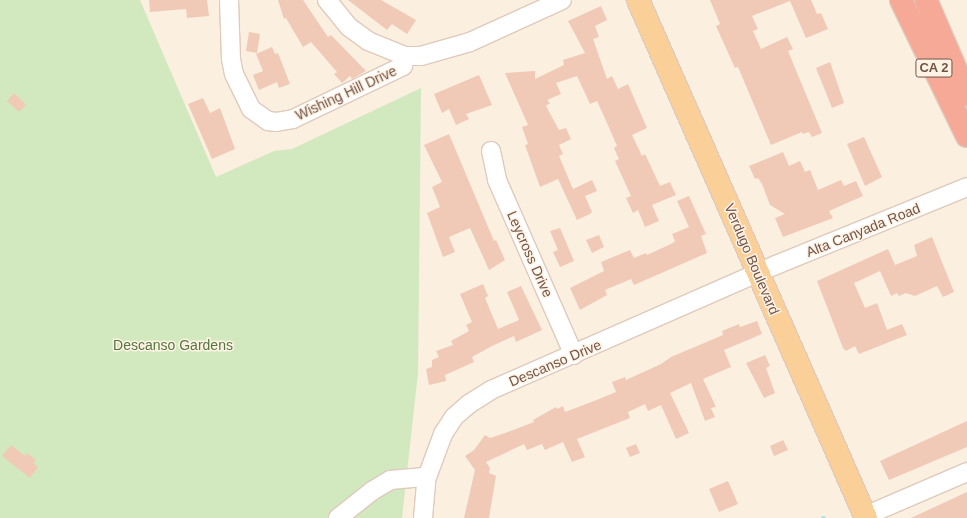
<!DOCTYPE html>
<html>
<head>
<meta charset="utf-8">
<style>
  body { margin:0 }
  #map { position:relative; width:967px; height:518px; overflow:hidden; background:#fbefdf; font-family:Arial,sans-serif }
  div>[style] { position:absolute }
  .green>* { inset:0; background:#d2e8bf }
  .stream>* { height:4px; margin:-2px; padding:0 2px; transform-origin:2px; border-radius:2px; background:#b5e0e4 }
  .building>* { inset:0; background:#f0cab7 }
  .roads { filter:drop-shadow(1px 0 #dfcabc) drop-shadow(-1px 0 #dfcabc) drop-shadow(0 1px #dfcabc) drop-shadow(0 -1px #dfcabc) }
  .minor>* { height:18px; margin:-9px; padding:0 9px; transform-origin:9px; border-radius:9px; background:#fff }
  .major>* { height:22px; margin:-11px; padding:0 11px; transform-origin:11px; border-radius:11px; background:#facf98 }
  .highway>* { height:22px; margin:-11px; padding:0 11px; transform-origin:11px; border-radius:11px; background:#f5a996 }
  span { translate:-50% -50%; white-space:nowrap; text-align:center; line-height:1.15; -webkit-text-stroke:3px #fff3e5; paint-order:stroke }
  .shield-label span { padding:1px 3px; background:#fff3e5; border:1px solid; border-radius:3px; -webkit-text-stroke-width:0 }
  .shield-label { font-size:13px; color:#715448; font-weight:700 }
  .street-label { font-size:14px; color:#715448 }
  .park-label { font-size:14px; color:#547740 }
</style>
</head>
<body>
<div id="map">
  <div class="green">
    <i style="clip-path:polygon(0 0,140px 0,216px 177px,274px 151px,292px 149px,421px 88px,418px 373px,402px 518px,0 518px)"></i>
  </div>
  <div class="stream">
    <i style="left:823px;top:518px;width:1px"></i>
  </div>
  <div class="building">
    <i style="clip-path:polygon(149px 0,207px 0,209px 16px,187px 18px,186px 9px,150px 12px)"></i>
    <i style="clip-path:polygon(278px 0,303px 0,328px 37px,331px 35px,366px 71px,352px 79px,350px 76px,342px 83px,334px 74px,337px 72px,311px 42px,303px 47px,286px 18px,284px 19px)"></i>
    <i style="clip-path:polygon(348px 0,381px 0,416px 20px,407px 34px,392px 24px,387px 30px)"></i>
    <i style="clip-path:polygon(710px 0,811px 0,817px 14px,821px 13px,828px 29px,806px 38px,790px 1px,752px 16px,758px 29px,753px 31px,761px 49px,787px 37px,793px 49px,788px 51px,822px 133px,812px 137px,809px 132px,803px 134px,802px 132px,771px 145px,738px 67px,735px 68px,716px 26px,720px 24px)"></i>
    <i style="clip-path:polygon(601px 6px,607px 20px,595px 26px,599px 37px,593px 39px,607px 79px,612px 76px,618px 89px,628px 84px,647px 128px,632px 135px,642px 156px,645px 154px,660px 186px,670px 182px,676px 195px,652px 205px,659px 221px,645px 227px,638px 210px,633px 213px,626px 198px,631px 196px,615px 161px,619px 159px,614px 148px,617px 146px,607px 123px,597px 101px,590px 104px,577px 76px,556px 83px,561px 94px,547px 100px,550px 103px,546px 106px,559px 130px,566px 128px,571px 139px,559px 145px,563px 154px,559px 156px,573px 189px,592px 180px,597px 191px,585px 196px,592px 212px,590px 214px,577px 220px,558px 179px,540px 187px,525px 145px,528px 144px,522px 127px,528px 125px,505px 73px,535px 71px,535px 79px,564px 65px,563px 60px,585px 53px,568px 21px)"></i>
    <i style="clip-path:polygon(249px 32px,260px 34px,257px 53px,246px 51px)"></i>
    <i style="clip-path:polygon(272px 47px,275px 54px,278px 53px,290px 84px,279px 88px,277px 82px,259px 90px,253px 75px,263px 71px,256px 54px)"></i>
    <i style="clip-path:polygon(830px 62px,844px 103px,832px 108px,816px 68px)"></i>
    <i style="clip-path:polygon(479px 75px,492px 105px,466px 114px,469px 119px,456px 125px,449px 109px,442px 113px,434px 94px)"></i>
    <i style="clip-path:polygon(14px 93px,26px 105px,19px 112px,7px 101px)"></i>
    <i style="clip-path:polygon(203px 98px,210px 113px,220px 108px,235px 149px,212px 159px,188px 104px)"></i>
    <i style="clip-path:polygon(449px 134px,494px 241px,496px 240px,505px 260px,489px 270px,470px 228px,449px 237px,455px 252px,443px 257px,427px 213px,440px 207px,432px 187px,442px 182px,424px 145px)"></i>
    <i style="clip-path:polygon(864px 137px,882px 177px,865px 186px,847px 144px)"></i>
    <i style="clip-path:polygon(783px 152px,789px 166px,800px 161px,805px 172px,810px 170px,818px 190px,841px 180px,844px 186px,856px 181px,863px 196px,829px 211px,833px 218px,783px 237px,775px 218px,785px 214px,770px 205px,762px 184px,758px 178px,755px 179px,749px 166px)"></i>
    <i style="clip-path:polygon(689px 196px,706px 234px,701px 236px,707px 253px,634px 285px,631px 279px,605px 290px,607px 295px,580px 310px,570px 288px,604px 271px,601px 262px,630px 250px,634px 258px,646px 253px,647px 255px,673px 243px,675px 241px,672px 234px,689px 227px,677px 201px)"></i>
    <i style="clip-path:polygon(560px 228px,574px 261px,560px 267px,553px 252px,558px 250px,550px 231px)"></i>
    <i style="clip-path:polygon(599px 235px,604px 247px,592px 253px,586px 240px)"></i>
    <i style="clip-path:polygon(932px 237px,954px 292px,943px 297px,937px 286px,915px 296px,906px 293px,899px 296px,897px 293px,891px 296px,880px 271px,854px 283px,865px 308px,877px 303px,887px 330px,902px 324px,907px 335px,859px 354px,855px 346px,846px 351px,843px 348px,817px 281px,888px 249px,895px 265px,917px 256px,914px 245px)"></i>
    <i style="clip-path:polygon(483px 284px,488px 296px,485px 298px,498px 329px,519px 320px,507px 292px,521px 286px,542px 330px,516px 342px,514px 336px,492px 346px,472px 357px,474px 362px,445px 375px,446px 381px,429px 385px,426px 369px,432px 367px,432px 360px,439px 357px,436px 351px,453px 345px,451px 341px,469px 331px,466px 325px,472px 322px,460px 294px)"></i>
    <i style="clip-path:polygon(757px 321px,762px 334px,724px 350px,731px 367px,703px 379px,716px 407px,711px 408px,715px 417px,705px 421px,691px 383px,670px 393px,689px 433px,676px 439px,661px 405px,648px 411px,645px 404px,628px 412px,630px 418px,577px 439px,585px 457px,572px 462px,563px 442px,545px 450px,542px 444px,527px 450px,524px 444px,486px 462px,490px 468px,489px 473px,496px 476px,489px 518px,464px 518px,475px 470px,465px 456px,474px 450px,485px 435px,490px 438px,508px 432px,534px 422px,533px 420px,556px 407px,557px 409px,563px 406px,565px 412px,594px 401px,616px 392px,612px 382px,625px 377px,626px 380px,661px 364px,671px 357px,723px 335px,722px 331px,739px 324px,740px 327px)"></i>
    <i style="clip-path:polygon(765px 355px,770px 366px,766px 368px,775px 393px,764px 398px,746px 363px)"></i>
    <i style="clip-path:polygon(967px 421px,967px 447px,889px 480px,880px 461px)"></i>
    <i style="clip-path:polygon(783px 440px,788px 450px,774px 456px,770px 446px)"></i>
    <i style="clip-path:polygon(636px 444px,640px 453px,630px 457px,626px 448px)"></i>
    <i style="clip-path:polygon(11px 445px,25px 456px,27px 453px,36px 460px,33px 463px,38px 467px,30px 478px,2px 456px)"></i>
    <i style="clip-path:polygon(728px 481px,738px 504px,719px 512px,709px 489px)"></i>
    <i style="clip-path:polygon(967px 492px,967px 518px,911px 518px)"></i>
  </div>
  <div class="roads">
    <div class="minor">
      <i style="left:229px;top:0;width:59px;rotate:88.1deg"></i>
      <i style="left:231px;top:59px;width:15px;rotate:79deg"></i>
      <i style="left:234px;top:74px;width:39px;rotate:64deg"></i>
      <i style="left:251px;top:109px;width:21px;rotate:35deg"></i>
      <i style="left:268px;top:121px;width:8px;rotate:7deg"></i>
      <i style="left:276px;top:122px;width:17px;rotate:-10deg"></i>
      <i style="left:293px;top:119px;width:122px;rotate:-25.7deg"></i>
      <i style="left:403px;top:66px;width:10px;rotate:-79deg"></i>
      <i style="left:327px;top:0;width:35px;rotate:51deg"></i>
      <i style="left:349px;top:27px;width:24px;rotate:36deg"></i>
      <i style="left:368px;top:41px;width:40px;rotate:22deg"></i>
      <i style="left:405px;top:56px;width:16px"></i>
      <i style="left:421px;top:56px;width:51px;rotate:-15.9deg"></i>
      <i style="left:470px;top:42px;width:101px;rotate:-24.5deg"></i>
      <i style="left:491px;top:151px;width:30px;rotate:78deg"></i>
      <i style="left:497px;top:180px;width:191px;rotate:66.3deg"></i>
      <i style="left:865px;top:516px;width:111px;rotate:-23.3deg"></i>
      <i style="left:338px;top:518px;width:43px;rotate:-38.5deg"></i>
      <i style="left:372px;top:491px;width:21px;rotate:-31deg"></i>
      <i style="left:390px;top:480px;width:37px;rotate:-5deg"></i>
      <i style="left:423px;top:518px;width:38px;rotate:-85deg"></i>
      <i style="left:426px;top:480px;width:49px;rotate:-69.7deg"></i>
      <i style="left:443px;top:434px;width:20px;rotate:-57deg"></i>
      <i style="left:454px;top:417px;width:20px;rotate:-41deg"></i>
      <i style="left:469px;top:404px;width:26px;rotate:-32deg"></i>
      <i style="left:491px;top:390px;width:311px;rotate:-23.7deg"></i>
      <i style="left:776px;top:265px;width:206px;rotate:-22.2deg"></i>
    </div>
    <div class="major">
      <i style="left:638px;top:0;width:566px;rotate:66.24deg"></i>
    </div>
    <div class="highway">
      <i style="left:901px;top:0;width:151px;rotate:64.1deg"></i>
      <i style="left:926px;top:0;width:103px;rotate:66.7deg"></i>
    </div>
  </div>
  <div class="shield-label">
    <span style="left:934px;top:68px">CA 2</span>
  </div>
  <div class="street-label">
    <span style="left:346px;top:93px;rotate:-25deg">Wishing Hill Drive</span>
    <span style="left:863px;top:230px;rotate:-22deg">Alta Canyada Road</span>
    <span style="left:530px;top:254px;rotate:66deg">Leycross Drive</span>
    <span style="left:752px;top:259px;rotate:67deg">Verdugo Boulevard</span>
    <span style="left:555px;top:363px;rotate:-23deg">Descanso Drive</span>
  </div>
  <div class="park-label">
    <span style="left:173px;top:345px">Descanso Gardens</span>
  </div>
</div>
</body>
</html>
